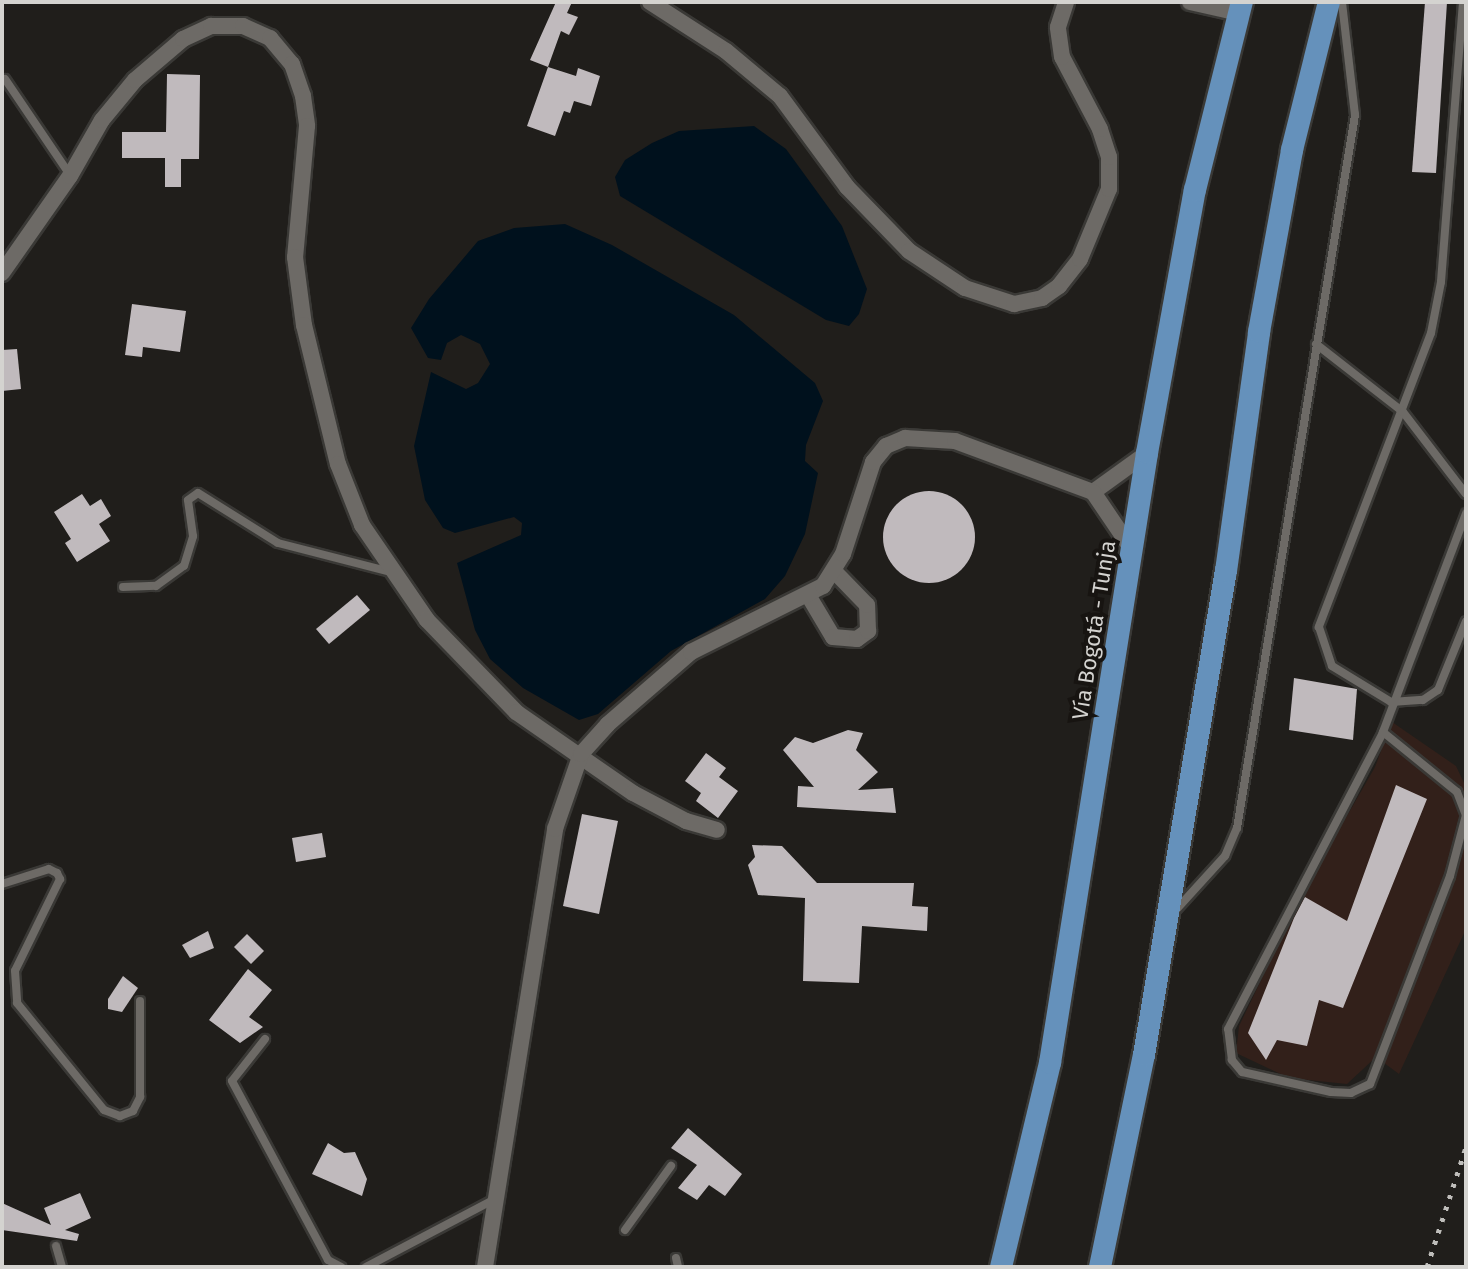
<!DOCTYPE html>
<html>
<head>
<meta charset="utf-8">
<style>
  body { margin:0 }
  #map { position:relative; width:1468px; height:1269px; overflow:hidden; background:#201e1b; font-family:"Fira Sans",sans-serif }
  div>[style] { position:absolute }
  .industrial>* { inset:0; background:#32201a }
  .water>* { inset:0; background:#00111d }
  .building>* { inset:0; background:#c0babd }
  .round { border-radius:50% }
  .roads { filter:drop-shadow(2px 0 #3a3936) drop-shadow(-2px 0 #3a3936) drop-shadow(0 2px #3a3936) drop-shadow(0 -2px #3a3936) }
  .service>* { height:8px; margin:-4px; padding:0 4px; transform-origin:4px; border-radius:4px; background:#6d6a66 }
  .minor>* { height:16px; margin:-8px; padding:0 8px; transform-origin:8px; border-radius:8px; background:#6d6a66 }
  .trunk>* { height:22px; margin:-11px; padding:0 11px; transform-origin:11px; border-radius:11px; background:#6591bb }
  .rail>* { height:5px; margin-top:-2.5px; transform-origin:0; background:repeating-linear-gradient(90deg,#bfbebb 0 4px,transparent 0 12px) }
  span { translate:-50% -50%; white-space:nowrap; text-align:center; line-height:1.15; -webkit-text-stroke:8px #171411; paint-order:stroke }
  .street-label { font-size:22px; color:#d4d3d0 }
  .frame { position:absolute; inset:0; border:4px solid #d4d3d0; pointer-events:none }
</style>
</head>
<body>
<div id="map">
  <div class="industrial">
    <i style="clip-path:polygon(1392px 722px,1456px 766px,1466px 787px,1466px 929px,1399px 1074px,1376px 1057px,1347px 1084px,1289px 1078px,1236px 1053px,1239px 1026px,1304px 891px,1375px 767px)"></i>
  </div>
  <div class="water">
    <i style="clip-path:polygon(754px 126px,786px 149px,842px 226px,867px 289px,859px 314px,849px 326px,826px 320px,620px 196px,615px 177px,625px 160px,652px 143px,679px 131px)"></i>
    <i style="clip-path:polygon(565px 224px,612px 245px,734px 315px,815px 383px,823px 401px,806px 445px,805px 461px,818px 473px,805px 534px,785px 576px,765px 599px,671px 651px,598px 714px,579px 720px,523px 688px,490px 659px,475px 630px,457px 563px,521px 535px,522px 523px,514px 517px,455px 533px,443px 528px,425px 500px,414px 446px,431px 372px,466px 389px,478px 383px,490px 364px,480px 344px,461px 335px,447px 343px,441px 360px,428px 358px,411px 328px,429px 299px,478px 241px,514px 228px)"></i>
  </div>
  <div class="building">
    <i style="clip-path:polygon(556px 2px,572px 2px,567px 13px,578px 17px,569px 35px,561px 31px,548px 67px,530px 60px)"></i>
    <i style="clip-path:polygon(1425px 2px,1447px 2px,1436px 173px,1412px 172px)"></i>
    <i style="clip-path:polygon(548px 67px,576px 76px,578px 68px,600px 76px,591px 106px,574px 101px,570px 113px,564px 111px,555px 136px,527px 126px)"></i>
    <i style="clip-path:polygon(167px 74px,200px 75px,199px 159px,181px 159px,181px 187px,165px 187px,165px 158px,122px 158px,122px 132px,166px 132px)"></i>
    <i style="clip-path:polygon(132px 304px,186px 311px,180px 352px,143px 347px,142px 357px,125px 355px)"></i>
    <i style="clip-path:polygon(17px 349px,21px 389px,2px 391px,2px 350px)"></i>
    <i class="round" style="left:883px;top:491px;width:92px;height:92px"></i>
    <i style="clip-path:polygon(82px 494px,90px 506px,101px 499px,111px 516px,99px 524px,110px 541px,77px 562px,65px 543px,71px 539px,54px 512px)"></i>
    <i style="clip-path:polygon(357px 595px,370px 610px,329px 644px,316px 629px)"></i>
    <i style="clip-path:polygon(1294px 678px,1357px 689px,1353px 740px,1289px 730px)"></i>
    <i style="clip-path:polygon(848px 730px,863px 733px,856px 750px,878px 772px,858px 790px,893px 788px,896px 813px,797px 807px,798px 786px,814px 787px,783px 750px,795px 737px,813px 743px)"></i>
    <i style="clip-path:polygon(706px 753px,726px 768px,719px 777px,738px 791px,718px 818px,696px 801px,701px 793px,685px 781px)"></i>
    <i style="clip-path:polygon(1396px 785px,1427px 799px,1343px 1008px,1319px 1000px,1307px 1046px,1277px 1040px,1266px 1060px,1248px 1033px,1294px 918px,1305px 897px,1347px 921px)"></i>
    <i style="clip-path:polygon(582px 814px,618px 821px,599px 914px,563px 906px)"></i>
    <i style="clip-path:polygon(322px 833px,326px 857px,296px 862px,292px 838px)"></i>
    <i style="clip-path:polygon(752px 845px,782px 846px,817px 883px,914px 883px,912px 906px,928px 907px,927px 931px,862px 926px,859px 983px,803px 981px,805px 898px,758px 895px,748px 865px,755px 857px)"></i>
    <i style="clip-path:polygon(208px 931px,214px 948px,190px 958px,182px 945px)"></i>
    <i style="clip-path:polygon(247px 934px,264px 951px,251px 964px,234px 947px)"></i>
    <i style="clip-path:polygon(248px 969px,272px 990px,249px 1017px,263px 1027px,240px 1043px,209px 1020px)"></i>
    <i style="clip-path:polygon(123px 976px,138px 988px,122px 1012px,108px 1009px,108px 999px)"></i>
    <i style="clip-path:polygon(688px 1128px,742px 1174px,725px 1196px,709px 1185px,697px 1200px,678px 1188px,697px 1165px,671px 1148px)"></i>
    <i style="clip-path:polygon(328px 1143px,344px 1153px,355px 1152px,367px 1179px,362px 1196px,312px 1174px)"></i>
    <i style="clip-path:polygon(80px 1193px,91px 1218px,65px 1230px,79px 1234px,77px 1241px,2px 1230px,2px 1203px,51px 1225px,44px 1208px)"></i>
  </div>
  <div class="roads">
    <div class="service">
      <i style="left:1463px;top:2px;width:281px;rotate:94.5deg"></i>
      <i style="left:1441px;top:282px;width:52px;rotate:101.1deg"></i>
      <i style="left:1431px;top:333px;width:315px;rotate:110.9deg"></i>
      <i style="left:1319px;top:627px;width:41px;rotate:71.6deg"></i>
      <i style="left:1332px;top:666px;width:69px;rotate:31.4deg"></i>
      <i style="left:1391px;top:702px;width:32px;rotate:-4deg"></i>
      <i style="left:1423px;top:700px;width:18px;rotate:-34deg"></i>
      <i style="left:1438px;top:690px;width:74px;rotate:-67.9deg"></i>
      <i style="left:5px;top:79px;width:116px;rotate:55.9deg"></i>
      <i style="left:1316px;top:344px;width:110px;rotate:38deg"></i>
      <i style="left:1403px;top:412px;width:103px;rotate:52.5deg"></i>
      <i style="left:123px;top:587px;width:33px;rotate:-2deg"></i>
      <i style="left:156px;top:586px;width:34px;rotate:-36deg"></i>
      <i style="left:184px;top:566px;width:31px;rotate:-73deg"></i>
      <i style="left:193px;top:536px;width:36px;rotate:-98deg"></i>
      <i style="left:188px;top:500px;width:12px;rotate:-35deg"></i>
      <i style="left:198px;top:493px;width:94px;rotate:32deg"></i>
      <i style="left:278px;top:543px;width:117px;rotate:14.4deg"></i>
      <i style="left:1383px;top:732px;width:95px;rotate:39deg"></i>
      <i style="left:1457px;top:792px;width:25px;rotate:69deg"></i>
      <i style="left:1466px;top:815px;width:63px;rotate:104.7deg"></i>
      <i style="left:1450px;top:876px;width:223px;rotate:111deg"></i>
      <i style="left:1370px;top:1084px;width:21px;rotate:155deg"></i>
      <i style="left:1351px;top:1093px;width:20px;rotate:-177deg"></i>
      <i style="left:1331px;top:1092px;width:91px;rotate:-167.3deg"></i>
      <i style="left:1242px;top:1072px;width:16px;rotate:-130deg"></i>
      <i style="left:1232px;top:1060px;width:31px;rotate:-97deg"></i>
      <i style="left:1228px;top:1029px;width:335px;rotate:-62.4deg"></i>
      <i style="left:1383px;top:732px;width:234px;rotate:-69.2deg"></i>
      <i style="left:2px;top:884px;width:49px;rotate:-17.7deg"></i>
      <i style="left:49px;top:869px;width:9px;rotate:27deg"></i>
      <i style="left:57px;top:873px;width:7px;rotate:63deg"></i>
      <i style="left:60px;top:879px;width:102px;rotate:116.1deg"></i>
      <i style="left:15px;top:971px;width:32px;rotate:86deg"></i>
      <i style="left:17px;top:1003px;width:138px;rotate:50.9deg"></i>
      <i style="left:104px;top:1110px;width:17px;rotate:21deg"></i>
      <i style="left:120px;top:1116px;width:14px;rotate:-21deg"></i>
      <i style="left:133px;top:1111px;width:16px;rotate:-63deg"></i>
      <i style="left:140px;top:1097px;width:96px;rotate:-90deg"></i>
      <i style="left:1174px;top:912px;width:76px;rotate:-47.7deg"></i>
      <i style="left:1225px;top:856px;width:30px;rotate:-67deg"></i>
      <i style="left:1237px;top:828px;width:723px;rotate:-80.6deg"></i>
      <i style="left:1355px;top:115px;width:114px;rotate:-96.6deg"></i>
      <i style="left:265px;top:1039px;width:53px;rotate:128.2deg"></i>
      <i style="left:232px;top:1081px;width:203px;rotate:61.8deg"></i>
      <i style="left:328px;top:1260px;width:15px;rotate:28deg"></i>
      <i style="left:625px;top:1230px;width:79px;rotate:-54.3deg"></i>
      <i style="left:56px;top:1246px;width:22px;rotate:74deg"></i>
      <i style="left:676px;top:1258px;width:9px;rotate:77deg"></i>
      <i style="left:366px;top:1267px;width:144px;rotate:-27.8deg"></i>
    </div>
    <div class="minor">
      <i style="left:650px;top:2px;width:90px;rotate:32.8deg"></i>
      <i style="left:726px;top:51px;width:70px;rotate:39.8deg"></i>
      <i style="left:780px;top:96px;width:113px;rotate:53.6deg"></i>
      <i style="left:847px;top:187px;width:89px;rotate:45.9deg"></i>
      <i style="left:909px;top:251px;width:67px;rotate:33.5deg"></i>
      <i style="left:965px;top:288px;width:52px;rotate:18.1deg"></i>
      <i style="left:1014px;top:304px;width:29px;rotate:-12deg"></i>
      <i style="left:1042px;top:298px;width:21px;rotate:-35deg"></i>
      <i style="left:1059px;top:286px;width:34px;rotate:-52deg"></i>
      <i style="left:1080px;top:259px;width:76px;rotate:-67.5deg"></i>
      <i style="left:1109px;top:189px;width:32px;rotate:-90deg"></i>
      <i style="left:1109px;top:157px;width:29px;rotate:-108deg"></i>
      <i style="left:1100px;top:129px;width:81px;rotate:-117.8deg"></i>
      <i style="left:1062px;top:57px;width:30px;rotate:-98deg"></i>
      <i style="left:1058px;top:27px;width:26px;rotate:-72deg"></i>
      <i style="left:1190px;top:2px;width:50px;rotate:12.7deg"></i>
      <i style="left:2px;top:273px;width:118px;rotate:-55deg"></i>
      <i style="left:70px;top:176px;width:64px;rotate:-60.3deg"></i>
      <i style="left:102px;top:120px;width:52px;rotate:-50.5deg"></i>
      <i style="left:135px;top:80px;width:63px;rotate:-40.5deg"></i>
      <i style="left:183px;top:39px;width:31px;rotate:-25deg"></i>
      <i style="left:211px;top:26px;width:32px"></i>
      <i style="left:243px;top:26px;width:30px;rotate:24deg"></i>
      <i style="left:270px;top:38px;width:34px;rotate:50deg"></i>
      <i style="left:292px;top:64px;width:34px;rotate:71deg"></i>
      <i style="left:303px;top:96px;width:30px;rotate:82deg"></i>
      <i style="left:307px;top:126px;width:132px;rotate:95.2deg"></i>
      <i style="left:295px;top:257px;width:69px;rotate:82.5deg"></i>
      <i style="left:304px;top:325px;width:143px;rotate:76.3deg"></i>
      <i style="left:338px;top:464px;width:66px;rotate:68.5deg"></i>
      <i style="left:362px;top:525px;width:115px;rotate:55.6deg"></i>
      <i style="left:427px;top:620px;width:128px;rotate:45.9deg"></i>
      <i style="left:516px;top:712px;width:142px;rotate:34.7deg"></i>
      <i style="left:633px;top:793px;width:60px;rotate:27.8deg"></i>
      <i style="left:686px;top:821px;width:32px;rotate:16deg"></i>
      <i style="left:1093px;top:492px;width:67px;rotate:-35.8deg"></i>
      <i style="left:808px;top:595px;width:49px;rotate:59.2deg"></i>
      <i style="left:833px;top:637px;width:24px;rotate:5deg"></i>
      <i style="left:857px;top:639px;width:14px;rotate:-36deg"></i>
      <i style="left:868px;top:631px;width:26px;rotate:-92deg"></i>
      <i style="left:867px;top:605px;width:46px;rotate:-134.1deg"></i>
      <i style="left:485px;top:1267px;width:444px;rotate:-80.9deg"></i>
      <i style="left:555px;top:829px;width:79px;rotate:-70.9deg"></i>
      <i style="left:581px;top:754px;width:40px;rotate:-48deg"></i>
      <i style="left:608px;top:724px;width:110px;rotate:-40.9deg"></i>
      <i style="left:691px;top:652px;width:148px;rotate:-26.6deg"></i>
      <i style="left:823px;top:586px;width:38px;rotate:-58deg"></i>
      <i style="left:843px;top:554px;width:97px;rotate:-71.9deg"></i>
      <i style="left:873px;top:462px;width:21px;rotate:-51deg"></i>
      <i style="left:886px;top:446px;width:21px;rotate:-23deg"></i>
      <i style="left:905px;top:438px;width:50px;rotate:3.4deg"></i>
      <i style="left:955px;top:441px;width:147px;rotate:20.3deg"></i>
      <i style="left:1093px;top:492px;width:71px;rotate:55.9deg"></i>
    </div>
    <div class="trunk">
      <i style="left:1001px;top:1267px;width:210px;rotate:-76.5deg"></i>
      <i style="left:1050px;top:1063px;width:618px;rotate:-80.96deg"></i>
      <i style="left:1147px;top:453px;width:267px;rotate:-79.7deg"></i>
      <i style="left:1195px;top:190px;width:194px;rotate:-76deg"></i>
      <i style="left:1100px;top:1267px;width:217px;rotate:-78.3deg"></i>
      <i style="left:1144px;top:1055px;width:491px;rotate:-80.4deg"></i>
      <i style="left:1226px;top:571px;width:241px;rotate:-82.1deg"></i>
      <i style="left:1259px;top:332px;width:185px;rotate:-79.7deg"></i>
      <i style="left:1292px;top:150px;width:153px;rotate:-76deg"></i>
    </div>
  </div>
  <div class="rail">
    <i style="left:1427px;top:1267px;width:126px;rotate:-72deg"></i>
  </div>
  <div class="street-label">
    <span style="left:1094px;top:630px;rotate:-81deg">Vía Bogotá - Tunja</span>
  </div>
  <div class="frame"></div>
</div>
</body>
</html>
